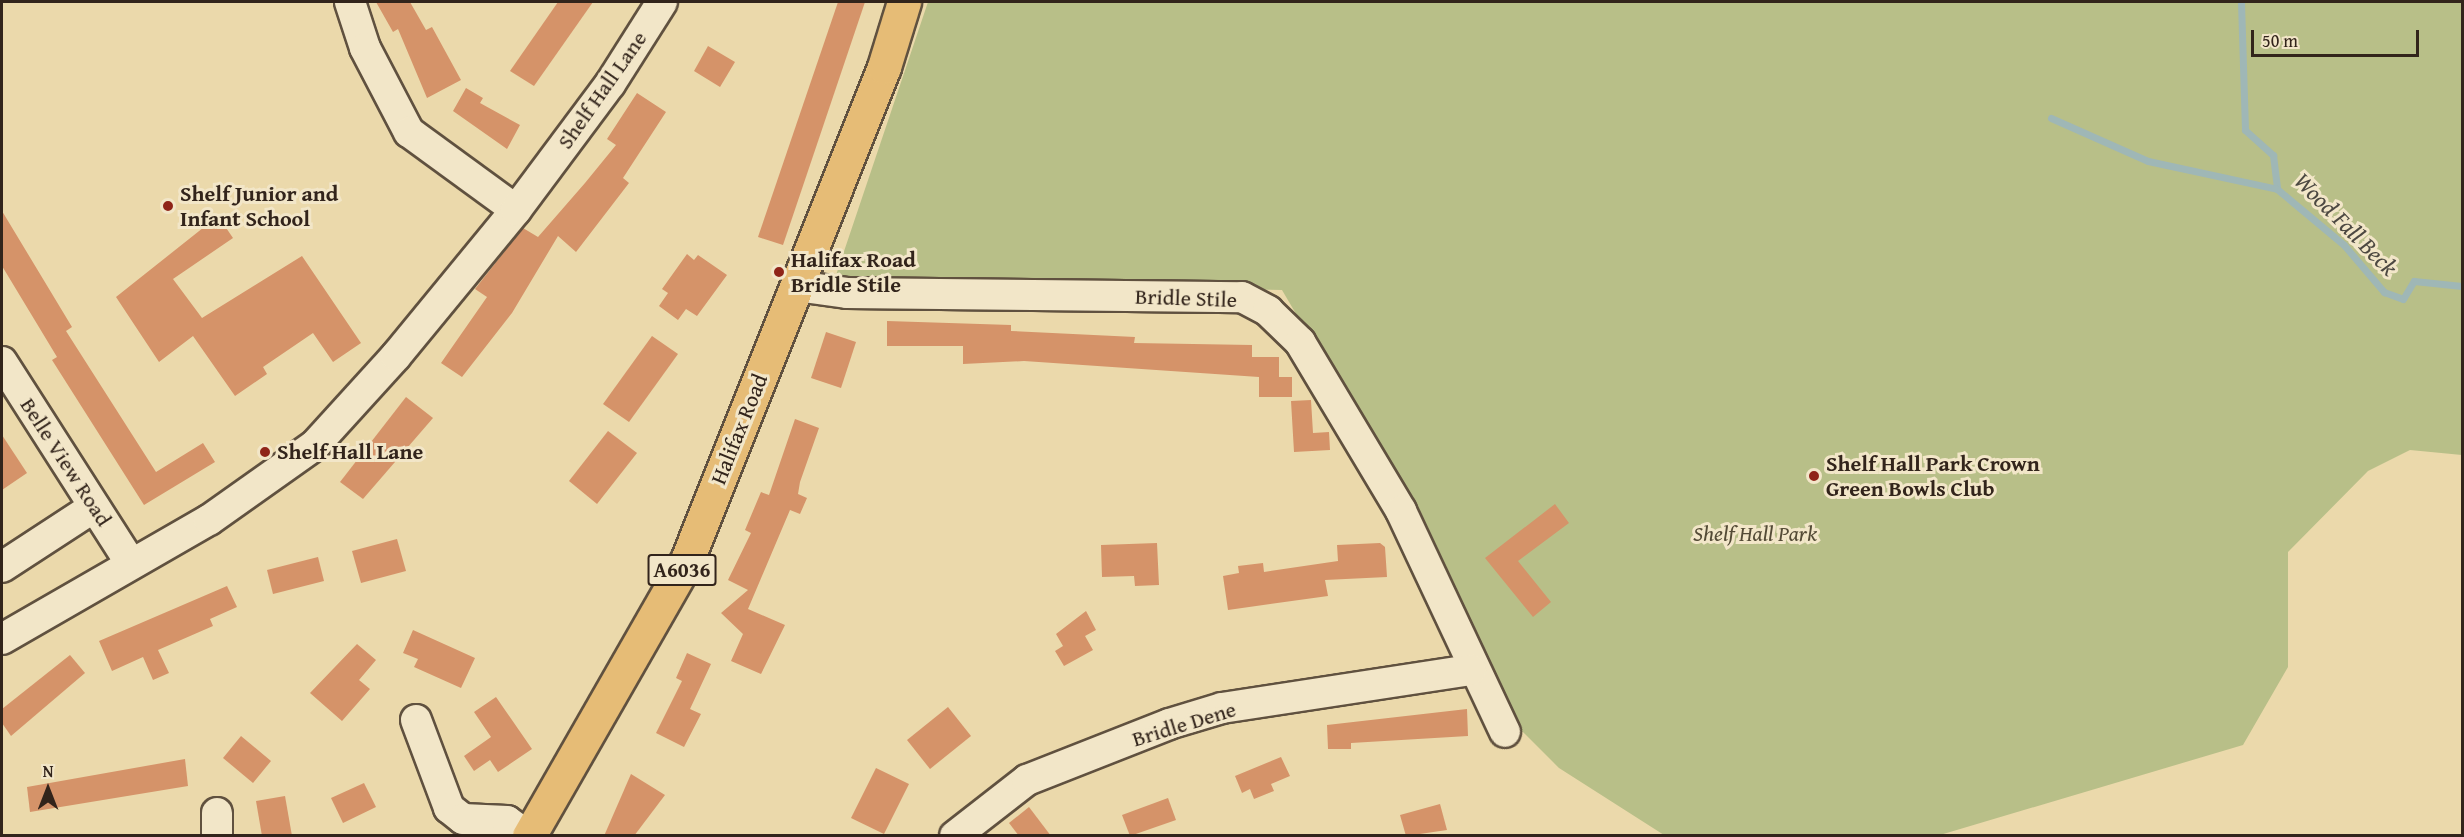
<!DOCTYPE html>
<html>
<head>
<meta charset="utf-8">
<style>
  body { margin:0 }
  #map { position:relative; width:2464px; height:837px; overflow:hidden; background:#ebd9ab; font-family:"Gentium Book Plus",serif }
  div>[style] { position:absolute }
  .green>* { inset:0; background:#b8bf88 }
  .stream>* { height:7px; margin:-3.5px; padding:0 3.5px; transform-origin:3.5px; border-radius:3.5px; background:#9fb7b6 }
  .building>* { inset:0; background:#d59369 }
  .roads { filter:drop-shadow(2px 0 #60513f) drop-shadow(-2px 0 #60513f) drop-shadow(0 2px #60513f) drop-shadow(0 -2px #60513f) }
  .minor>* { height:30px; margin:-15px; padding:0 15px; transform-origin:15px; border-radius:15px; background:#f2e6c8 }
  .highway>* { height:33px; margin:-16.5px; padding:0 16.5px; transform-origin:16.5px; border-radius:16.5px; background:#e6bc76 }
  .dots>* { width:16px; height:16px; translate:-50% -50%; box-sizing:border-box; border:3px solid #f2e6c8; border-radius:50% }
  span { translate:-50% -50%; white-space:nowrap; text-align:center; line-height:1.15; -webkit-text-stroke:6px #f2e6c8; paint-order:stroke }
  .shield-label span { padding:2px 4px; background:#f2e6c8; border:2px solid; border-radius:4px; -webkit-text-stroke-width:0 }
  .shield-label { font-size:21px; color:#32241b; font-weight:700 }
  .street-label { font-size:22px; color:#32241b }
  .poi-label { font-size:22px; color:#32241b; font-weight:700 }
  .left { translate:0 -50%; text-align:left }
  .park-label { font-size:22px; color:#544b36; font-style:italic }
  .water-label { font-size:24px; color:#4d4942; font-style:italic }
  .frame { position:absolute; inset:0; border:3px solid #32241b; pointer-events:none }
  .north { position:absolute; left:18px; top:759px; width:60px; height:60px; -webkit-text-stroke:4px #f2e6c8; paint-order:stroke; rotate:0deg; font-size:16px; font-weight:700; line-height:24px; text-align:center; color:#32241b }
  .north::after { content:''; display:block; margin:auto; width:21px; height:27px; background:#32241b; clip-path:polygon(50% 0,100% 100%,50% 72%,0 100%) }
  .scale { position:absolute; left:2251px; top:30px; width:168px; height:27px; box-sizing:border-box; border:3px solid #32241b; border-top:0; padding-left:8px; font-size:18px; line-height:21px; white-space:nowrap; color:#32241b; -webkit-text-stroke:4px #f2e6c8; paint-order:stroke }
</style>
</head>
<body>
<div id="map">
  <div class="green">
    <i style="clip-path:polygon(928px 2px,2462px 2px,2462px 455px,2410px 450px,2368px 471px,2288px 552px,2288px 667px,2243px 745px,1940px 835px,1664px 835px,1559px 768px,1521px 730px,1486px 673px,1453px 581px,1282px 290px,833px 284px)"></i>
  </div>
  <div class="stream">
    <i style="left:2241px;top:2px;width:128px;rotate:88.2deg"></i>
    <i style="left:2245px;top:130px;width:38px;rotate:42deg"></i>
    <i style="left:2273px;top:155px;width:34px;rotate:83deg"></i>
    <i style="left:2277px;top:189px;width:87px;rotate:39.9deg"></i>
    <i style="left:2344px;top:245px;width:62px;rotate:49.6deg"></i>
    <i style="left:2384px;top:292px;width:20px;rotate:20deg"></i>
    <i style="left:2403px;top:299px;width:21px;rotate:-59deg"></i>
    <i style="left:2414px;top:281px;width:48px;rotate:5.9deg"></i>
    <i style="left:2051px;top:118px;width:106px;rotate:23.9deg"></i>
    <i style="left:2148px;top:161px;width:132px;rotate:12.2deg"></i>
  </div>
  <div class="building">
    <i style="clip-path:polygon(376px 2px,410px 2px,426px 30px,432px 27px,461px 80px,427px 98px,398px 29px,393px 32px)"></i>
    <i style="clip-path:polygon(558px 2px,593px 2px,534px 86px,510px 71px)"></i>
    <i style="clip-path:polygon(838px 2px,865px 2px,783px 245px,758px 237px)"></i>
    <i style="clip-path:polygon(708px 46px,735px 62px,720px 87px,694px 71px)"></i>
    <i style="clip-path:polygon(466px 88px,483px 98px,480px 103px,520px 125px,507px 149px,453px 111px)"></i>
    <i style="clip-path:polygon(637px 93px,666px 112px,623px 178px,629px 183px,576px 252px,558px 236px,512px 313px,462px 377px,441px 363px,487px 297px,475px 289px,523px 228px,538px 237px,585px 183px,616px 145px,607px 139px)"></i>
    <i style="clip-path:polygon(2px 211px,72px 327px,66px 331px,156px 472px,203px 443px,215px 462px,144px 505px,52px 360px,57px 357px,2px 266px)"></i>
    <i style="clip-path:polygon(218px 216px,233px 238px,173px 279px,202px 318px,302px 256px,361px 343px,333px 362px,313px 333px,263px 367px,267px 374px,235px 396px,193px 336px,159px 362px,116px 297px)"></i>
    <i style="clip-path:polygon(687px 254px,694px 260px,698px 255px,727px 275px,697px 316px,686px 309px,678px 320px,659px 306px,668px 293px,662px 289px)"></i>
    <i style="clip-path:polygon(887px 321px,1011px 325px,1011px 331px,1135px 337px,1134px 343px,1252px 345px,1252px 357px,1279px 357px,1279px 377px,1292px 377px,1292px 397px,1259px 397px,1259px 377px,1024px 361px,963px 364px,963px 346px,887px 346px)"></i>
    <i style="clip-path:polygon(826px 332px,856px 342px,841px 388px,811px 378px)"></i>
    <i style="clip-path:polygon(652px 336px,678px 354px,629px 422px,603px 404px)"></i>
    <i style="clip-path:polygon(406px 397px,433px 418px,363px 499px,340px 482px)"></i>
    <i style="clip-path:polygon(1311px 400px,1313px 433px,1329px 432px,1330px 450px,1294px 452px,1291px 401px)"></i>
    <i style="clip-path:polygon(795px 419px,819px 428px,800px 482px,798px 494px,807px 498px,800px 514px,790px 510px,748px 609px,785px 625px,761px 674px,731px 661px,743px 634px,721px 613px,748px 590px,728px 580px,751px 533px,745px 530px,761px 492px,769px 495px)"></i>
    <i style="clip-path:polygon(608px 431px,637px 453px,597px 504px,569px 481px)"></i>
    <i style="clip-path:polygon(2px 435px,27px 473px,2px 490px)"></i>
    <i style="clip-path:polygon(1555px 504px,1569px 523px,1518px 561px,1551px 602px,1533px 617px,1485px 558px)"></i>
    <i style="clip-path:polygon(397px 539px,406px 571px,361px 583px,352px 551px)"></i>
    <i style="clip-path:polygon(1157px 543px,1159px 585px,1135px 586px,1134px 576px,1102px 577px,1101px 545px)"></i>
    <i style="clip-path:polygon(1380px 543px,1385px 547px,1387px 577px,1325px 580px,1328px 596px,1228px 610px,1223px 576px,1239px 573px,1238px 566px,1263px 563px,1264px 572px,1338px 561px,1337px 545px)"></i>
    <i style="clip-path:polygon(318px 557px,324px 581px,273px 594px,267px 570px)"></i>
    <i style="clip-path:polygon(227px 586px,237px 607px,210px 619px,213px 626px,158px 650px,169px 673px,153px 680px,143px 657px,112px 671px,99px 641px)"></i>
    <i style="clip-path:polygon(1086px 611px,1096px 630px,1085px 636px,1093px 650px,1064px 666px,1055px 651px,1063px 646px,1056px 634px)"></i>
    <i style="clip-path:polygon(413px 630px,475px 658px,461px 688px,414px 667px,418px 659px,403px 653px)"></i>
    <i style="clip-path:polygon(357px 644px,376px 660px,359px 680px,370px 689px,342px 721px,310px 693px)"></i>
    <i style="clip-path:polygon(687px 653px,711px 664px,690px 709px,701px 714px,684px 747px,656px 733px,682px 681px,676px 678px)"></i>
    <i style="clip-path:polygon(70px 655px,85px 673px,11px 736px,2px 723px,2px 709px)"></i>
    <i style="clip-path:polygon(496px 697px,532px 749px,498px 772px,490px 760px,474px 771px,464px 756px,491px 737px,474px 712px)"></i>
    <i style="clip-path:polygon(948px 707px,971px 736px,930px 769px,907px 740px)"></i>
    <i style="clip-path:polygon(1467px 709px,1468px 736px,1351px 743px,1351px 749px,1328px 749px,1327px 725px)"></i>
    <i style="clip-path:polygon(241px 736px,271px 761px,253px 783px,223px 758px)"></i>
    <i style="clip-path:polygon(1281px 757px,1290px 776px,1271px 784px,1274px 791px,1254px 799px,1250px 789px,1242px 793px,1235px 776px)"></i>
    <i style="clip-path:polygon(185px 759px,188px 786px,30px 812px,27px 787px)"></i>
    <i style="clip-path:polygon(876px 768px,909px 784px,884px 834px,851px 818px)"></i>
    <i style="clip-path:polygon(631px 774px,665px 795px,634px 836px,604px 836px)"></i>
    <i style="clip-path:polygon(364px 783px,376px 807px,343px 823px,331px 798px)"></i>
    <i style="clip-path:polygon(285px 796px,292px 836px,262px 836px,256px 801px)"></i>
    <i style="clip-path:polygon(1168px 798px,1176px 820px,1130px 836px,1122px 815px)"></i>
    <i style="clip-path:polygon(1440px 804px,1447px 830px,1406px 836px,1400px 815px)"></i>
    <i style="clip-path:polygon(1029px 807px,1051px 836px,1019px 836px,1009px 823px)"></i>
  </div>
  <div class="roads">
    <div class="minor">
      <i style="left:350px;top:2px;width:48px;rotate:71.9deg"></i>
      <i style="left:365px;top:48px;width:95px;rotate:62.4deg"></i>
      <i style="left:409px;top:132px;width:132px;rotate:36.1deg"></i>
      <i style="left:796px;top:286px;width:51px;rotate:7.8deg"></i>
      <i style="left:847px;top:293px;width:395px;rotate:0.6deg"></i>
      <i style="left:1242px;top:297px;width:30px;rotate:28deg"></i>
      <i style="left:1268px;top:311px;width:45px;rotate:44.1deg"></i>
      <i style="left:1300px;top:342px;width:197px;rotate:59.1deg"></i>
      <i style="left:1401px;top:511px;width:244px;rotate:64.8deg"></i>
      <i style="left:2px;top:362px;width:237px;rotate:57.4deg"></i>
      <i style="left:2px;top:567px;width:110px;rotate:-33.1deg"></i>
      <i style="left:2px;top:639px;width:239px;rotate:-29.9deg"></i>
      <i style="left:209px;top:520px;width:130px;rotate:-35.3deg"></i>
      <i style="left:315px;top:445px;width:120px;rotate:-47.7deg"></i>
      <i style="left:396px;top:356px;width:189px;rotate:-50.6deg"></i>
      <i style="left:516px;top:210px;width:157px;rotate:-53.3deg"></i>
      <i style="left:610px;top:84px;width:97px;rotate:-57.6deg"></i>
      <i style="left:416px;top:720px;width:94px;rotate:69.4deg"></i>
      <i style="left:449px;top:808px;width:18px;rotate:38deg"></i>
      <i style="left:463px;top:819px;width:44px;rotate:2.6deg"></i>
      <i style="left:507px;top:821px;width:26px;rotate:36deg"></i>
      <i style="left:217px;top:836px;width:23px;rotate:-90deg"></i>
      <i style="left:955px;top:836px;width:91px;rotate:-37.9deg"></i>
      <i style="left:1027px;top:780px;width:153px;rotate:-21.5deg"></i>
      <i style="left:1169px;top:724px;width:55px;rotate:-16.8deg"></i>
      <i style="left:1222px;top:708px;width:252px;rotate:-8.7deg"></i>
    </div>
    <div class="highway">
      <i style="left:529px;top:836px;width:318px;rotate:-60.2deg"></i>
      <i style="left:687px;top:560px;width:531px;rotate:-68.22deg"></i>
      <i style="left:884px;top:67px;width:68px;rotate:-72.9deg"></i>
    </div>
  </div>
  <div class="dots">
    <i style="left:168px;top:206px;background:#8f2418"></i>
    <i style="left:779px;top:272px;background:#8f2418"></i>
    <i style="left:265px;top:452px;background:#8f2418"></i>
    <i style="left:1814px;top:476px;background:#8f2418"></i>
  </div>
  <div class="shield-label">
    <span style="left:682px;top:570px">A6036</span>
  </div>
  <div class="street-label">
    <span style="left:602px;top:90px;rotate:-55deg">Shelf Hall Lane</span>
    <span style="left:1186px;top:298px;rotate:2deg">Bridle Stile</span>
    <span style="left:739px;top:429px;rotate:-68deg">Halifax Road</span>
    <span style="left:66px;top:462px;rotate:57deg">Belle View Road</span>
    <span style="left:1184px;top:724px;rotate:-17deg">Bridle Dene</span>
  </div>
  <div class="poi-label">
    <span class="left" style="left:180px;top:206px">Shelf Junior and<br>Infant School</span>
    <span class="left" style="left:791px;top:272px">Halifax Road<br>Bridle Stile</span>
    <span class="left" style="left:277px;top:452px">Shelf Hall Lane</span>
    <span class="left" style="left:1826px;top:476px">Shelf Hall Park Crown<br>Green Bowls Club</span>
  </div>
  <div class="park-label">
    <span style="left:1755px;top:534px">Shelf Hall Park</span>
  </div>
  <div class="water-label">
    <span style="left:2346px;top:224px;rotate:45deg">Wood Fall Beck</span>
  </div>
  <div class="frame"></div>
  <div class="north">N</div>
  <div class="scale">50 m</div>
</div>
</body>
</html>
